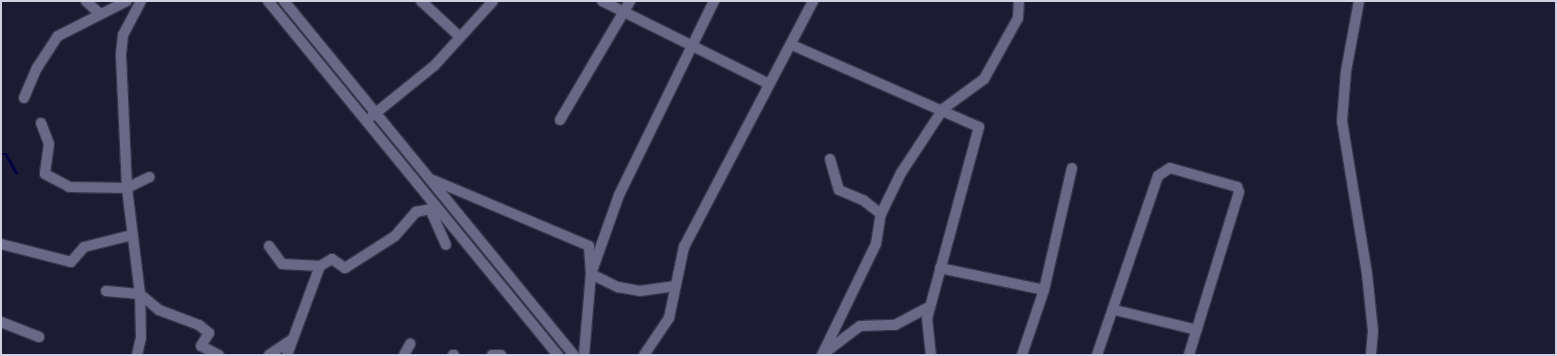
<!DOCTYPE html>
<html>
<head>
<meta charset="utf-8">
<style>
  body { margin:0 }
  #map { position:relative; width:1557px; height:356px; overflow:hidden; background:#1d1b34; font-family:"Space Grotesk",sans-serif }
  div>[style] { position:absolute }
  .stream>* { height:2.5px; margin:-1.25px; padding:0 1.25px; transform-origin:1.25px; border-radius:1.25px; background:#004 }
  .roads { filter:drop-shadow(1px 0 #38364b) drop-shadow(-1px 0 #38364b) drop-shadow(0 1px #38364b) drop-shadow(0 -1px #38364b) }
  .minor>* { height:10px; margin:-5px; padding:0 5px; transform-origin:5px; border-radius:5px; background:#696887 }
  span { translate:-50% -50%; white-space:nowrap; text-align:center; line-height:1.15; -webkit-text-stroke:4px #1d1b34; paint-order:stroke }
  .frame { position:absolute; inset:0; border:2px solid #d0d0e2; pointer-events:none }
</style>
</head>
<body>
<div id="map">
  <div class="stream">
    <i style="left:1px;top:154px;width:5px"></i>
    <i style="left:6px;top:154px;width:21px;rotate:61deg"></i>
  </div>
  <div class="roads">
    <div class="minor">
      <i style="left:86px;top:1px;width:19px;rotate:43deg"></i>
      <i style="left:268px;top:1px;width:458px;rotate:50.7deg"></i>
      <i style="left:284px;top:1px;width:458px;rotate:50.7deg"></i>
      <i style="left:421px;top:1px;width:53px;rotate:42.7deg"></i>
      <i style="left:602px;top:1px;width:186px;rotate:26.4deg"></i>
      <i style="left:1359px;top:1px;width:71px;rotate:100.5deg"></i>
      <i style="left:1346px;top:71px;width:50px;rotate:94.6deg"></i>
      <i style="left:1342px;top:121px;width:155px;rotate:80.7deg"></i>
      <i style="left:1367px;top:274px;width:57px;rotate:84deg"></i>
      <i style="left:1373px;top:331px;width:24px;rotate:95deg"></i>
      <i style="left:792px;top:45px;width:204px;rotate:23.7deg"></i>
      <i style="left:979px;top:127px;width:198px;rotate:105.2deg"></i>
      <i style="left:927px;top:318px;width:37px;rotate:84deg"></i>
      <i style="left:24px;top:98px;width:33px;rotate:-67deg"></i>
      <i style="left:37px;top:68px;width:38px;rotate:-57deg"></i>
      <i style="left:58px;top:36px;width:77px;rotate:-26.9deg"></i>
      <i style="left:372px;top:116px;width:81px;rotate:-39deg"></i>
      <i style="left:435px;top:65px;width:86px;rotate:-47.8deg"></i>
      <i style="left:560px;top:120px;width:138px;rotate:-59.5deg"></i>
      <i style="left:41px;top:123px;width:22px;rotate:69deg"></i>
      <i style="left:49px;top:144px;width:30px;rotate:98deg"></i>
      <i style="left:45px;top:174px;width:27px;rotate:28deg"></i>
      <i style="left:69px;top:187px;width:58px;rotate:1deg"></i>
      <i style="left:127px;top:188px;width:25px;rotate:-26deg"></i>
      <i style="left:830px;top:159px;width:32px;rotate:74deg"></i>
      <i style="left:839px;top:190px;width:26px;rotate:23deg"></i>
      <i style="left:863px;top:200px;width:23px;rotate:38deg"></i>
      <i style="left:433px;top:180px;width:169px;rotate:22.9deg"></i>
      <i style="left:589px;top:246px;width:28px;rotate:86deg"></i>
      <i style="left:591px;top:274px;width:30px;rotate:26deg"></i>
      <i style="left:618px;top:287px;width:22px;rotate:10deg"></i>
      <i style="left:640px;top:291px;width:36px;rotate:-8deg"></i>
      <i style="left:1px;top:244px;width:72px;rotate:14.4deg"></i>
      <i style="left:71px;top:262px;width:20px;rotate:-49deg"></i>
      <i style="left:84px;top:247px;width:49px;rotate:-14deg"></i>
      <i style="left:269px;top:246px;width:22px;rotate:54deg"></i>
      <i style="left:282px;top:264px;width:38px;rotate:3deg"></i>
      <i style="left:320px;top:266px;width:14px;rotate:-30deg"></i>
      <i style="left:332px;top:259px;width:16px;rotate:35deg"></i>
      <i style="left:345px;top:268px;width:59px;rotate:-32.6deg"></i>
      <i style="left:395px;top:236px;width:32px;rotate:-49deg"></i>
      <i style="left:416px;top:212px;width:14px;rotate:-12deg"></i>
      <i style="left:430px;top:209px;width:39px;rotate:66deg"></i>
      <i style="left:940px;top:268px;width:106px;rotate:11.9deg"></i>
      <i style="left:106px;top:291px;width:34px;rotate:5deg"></i>
      <i style="left:140px;top:294px;width:25px;rotate:40deg"></i>
      <i style="left:159px;top:310px;width:43px;rotate:20.6deg"></i>
      <i style="left:199px;top:325px;width:13px;rotate:39deg"></i>
      <i style="left:209px;top:333px;width:15px;rotate:122deg"></i>
      <i style="left:201px;top:346px;width:20px;rotate:27deg"></i>
      <i style="left:1115px;top:310px;width:84px;rotate:13.7deg"></i>
      <i style="left:1px;top:322px;width:41px;rotate:21.5deg"></i>
      <i style="left:823px;top:354px;width:46px;rotate:-37.1deg"></i>
      <i style="left:860px;top:326px;width:35px;rotate:-2deg"></i>
      <i style="left:895px;top:325px;width:38px;rotate:-28deg"></i>
      <i style="left:137px;top:355px;width:17px;rotate:-77deg"></i>
      <i style="left:141px;top:338px;width:44px;rotate:-91.3deg"></i>
      <i style="left:140px;top:294px;width:107px;rotate:-97deg"></i>
      <i style="left:127px;top:188px;width:134px;rotate:-92.6deg"></i>
      <i style="left:121px;top:54px;width:19px;rotate:-84deg"></i>
      <i style="left:123px;top:35px;width:38px;rotate:-62deg"></i>
      <i style="left:269px;top:355px;width:27px;rotate:-34deg"></i>
      <i style="left:287px;top:355px;width:95px;rotate:-69.7deg"></i>
      <i style="left:404px;top:355px;width:13px;rotate:-61deg"></i>
      <i style="left:453px;top:355px;width:1px"></i>
      <i style="left:492px;top:355px;width:9px"></i>
      <i style="left:584px;top:355px;width:81px;rotate:-85.1deg"></i>
      <i style="left:591px;top:274px;width:84px;rotate:-70.5deg"></i>
      <i style="left:619px;top:195px;width:216px;rotate:-63.9deg"></i>
      <i style="left:644px;top:355px;width:45px;rotate:-56deg"></i>
      <i style="left:669px;top:318px;width:73px;rotate:-78.1deg"></i>
      <i style="left:684px;top:247px;width:278px;rotate:-62.3deg"></i>
      <i style="left:822px;top:355px;width:123px;rotate:-64.1deg"></i>
      <i style="left:876px;top:244px;width:30px;rotate:-81deg"></i>
      <i style="left:881px;top:214px;width:46px;rotate:-64deg"></i>
      <i style="left:901px;top:173px;width:77px;rotate:-56.7deg"></i>
      <i style="left:943px;top:109px;width:51px;rotate:-36.2deg"></i>
      <i style="left:984px;top:79px;width:70px;rotate:-60.9deg"></i>
      <i style="left:1018px;top:18px;width:17px;rotate:-87deg"></i>
      <i style="left:1022px;top:355px;width:69px;rotate:-71.3deg"></i>
      <i style="left:1044px;top:290px;width:125px;rotate:-77.1deg"></i>
      <i style="left:1097px;top:355px;width:189px;rotate:-71.2deg"></i>
      <i style="left:1158px;top:176px;width:14px;rotate:-34deg"></i>
      <i style="left:1170px;top:168px;width:70px;rotate:15.8deg"></i>
      <i style="left:1237px;top:187px;width:5px;rotate:68deg"></i>
      <i style="left:1239px;top:192px;width:170px;rotate:107.1deg"></i>
    </div>
  </div>
  <div class="frame"></div>
</div>
</body>
</html>
